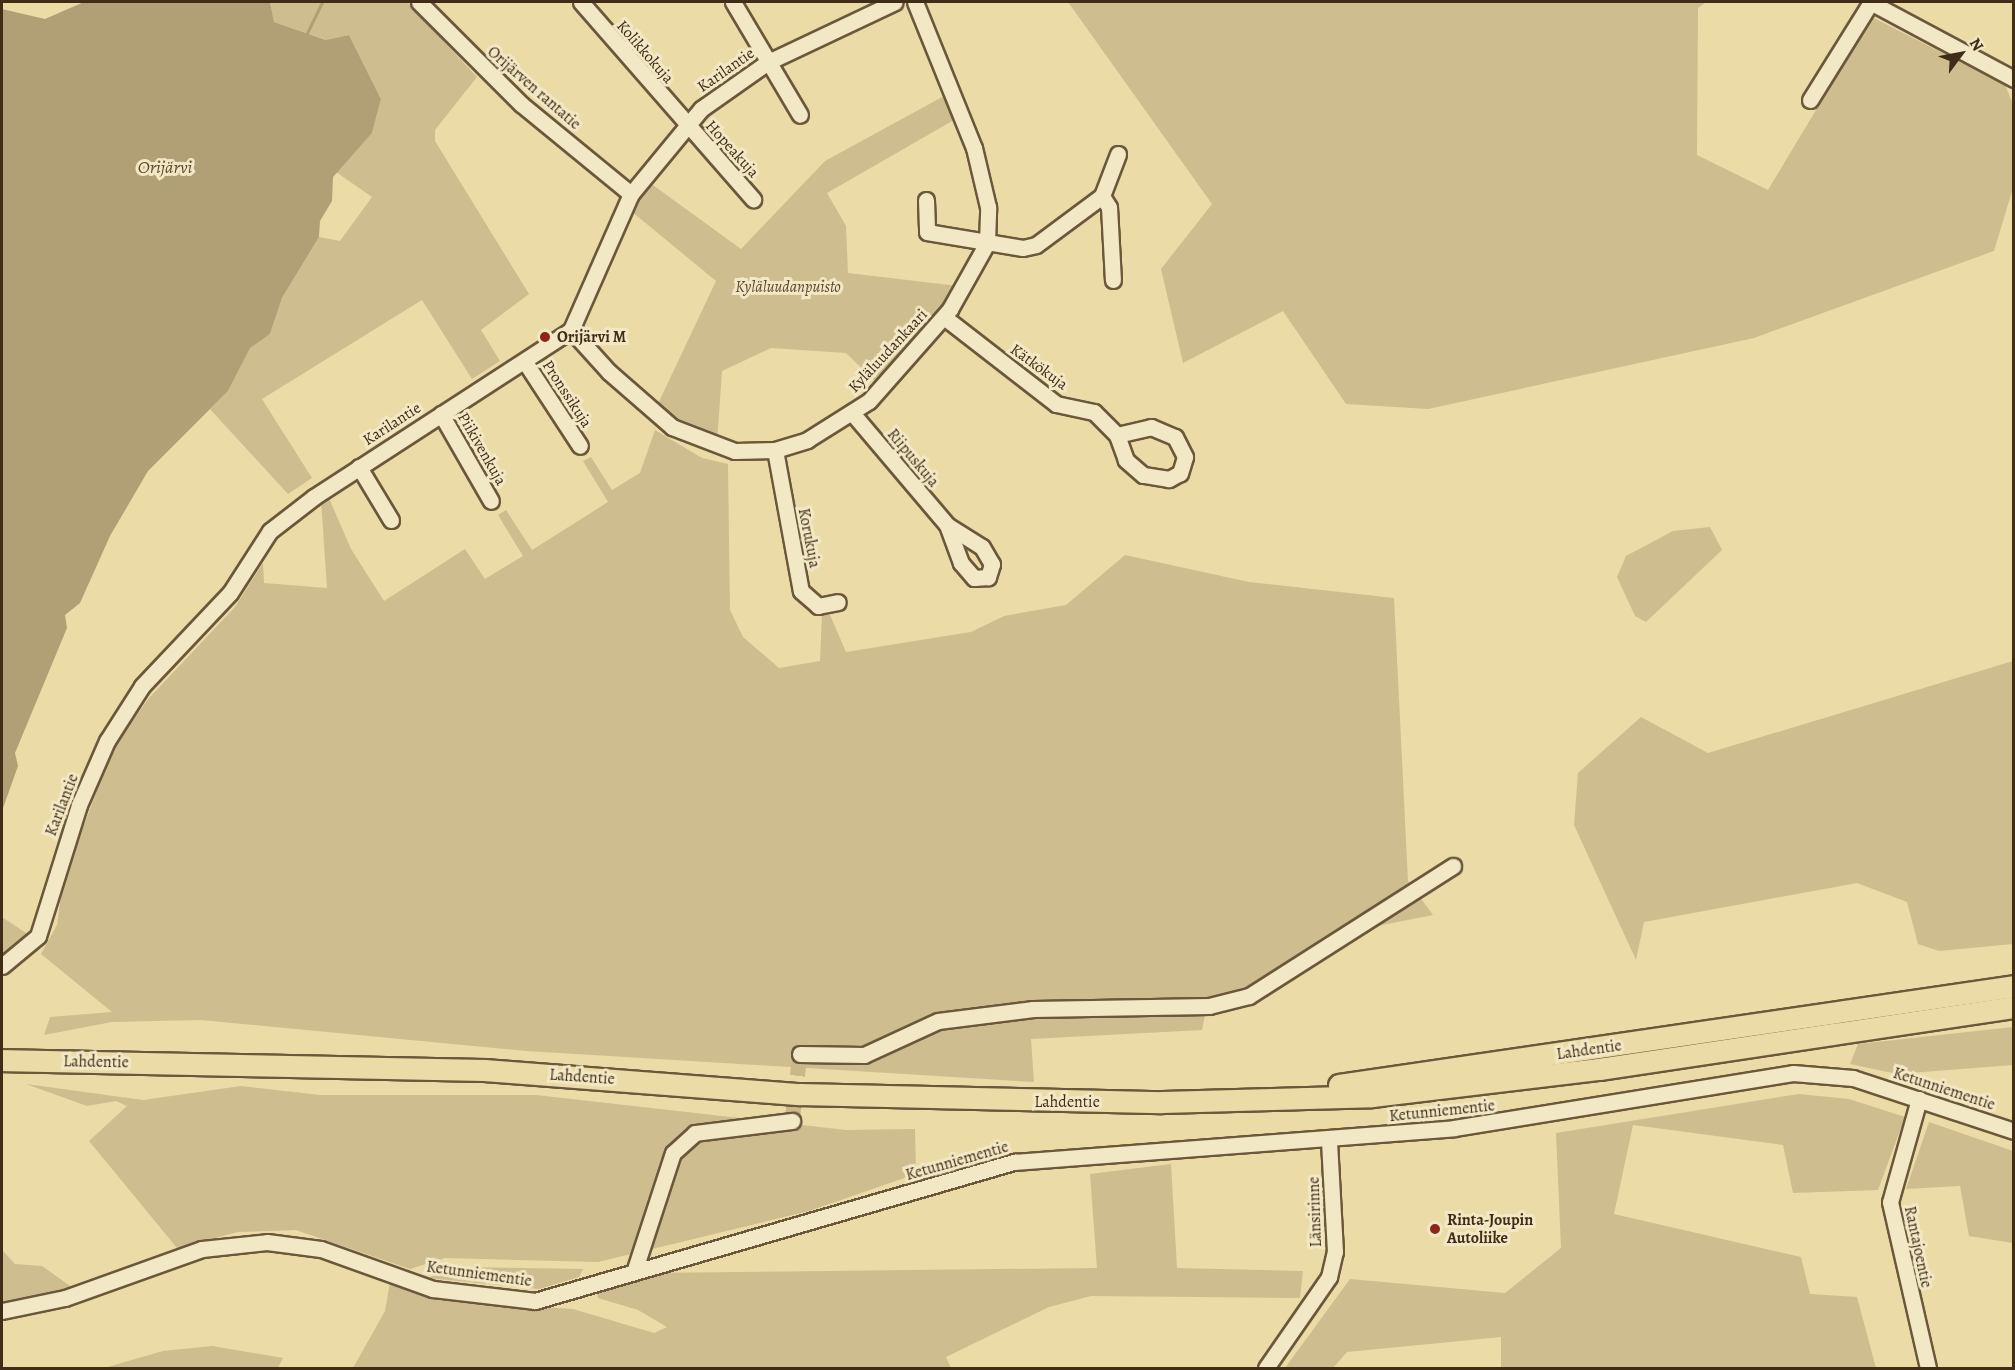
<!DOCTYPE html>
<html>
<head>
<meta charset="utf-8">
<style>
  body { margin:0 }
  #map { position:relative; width:2015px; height:1370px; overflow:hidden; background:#ebdba7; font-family:Alegreya,serif }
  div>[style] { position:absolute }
  .green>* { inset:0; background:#cebd8f }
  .water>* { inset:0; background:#b1a076 }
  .stream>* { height:3px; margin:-1.5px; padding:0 1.5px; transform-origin:1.5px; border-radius:1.5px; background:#b1a076 }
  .minor-tunnel>* { height:15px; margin-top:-7.5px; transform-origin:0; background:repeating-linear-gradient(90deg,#c9b88a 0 15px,transparent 0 23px) }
  .roads { filter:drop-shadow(2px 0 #6b583b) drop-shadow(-2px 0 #6b583b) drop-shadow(0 2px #6b583b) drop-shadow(0 -2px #6b583b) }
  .minor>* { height:15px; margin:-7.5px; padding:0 7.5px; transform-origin:7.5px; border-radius:7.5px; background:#f2e8c6 }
  .highway>* { height:21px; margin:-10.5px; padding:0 10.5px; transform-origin:10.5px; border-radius:10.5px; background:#ebdba7 }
  .dots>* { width:16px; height:16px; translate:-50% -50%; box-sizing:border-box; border:3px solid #f2e8c6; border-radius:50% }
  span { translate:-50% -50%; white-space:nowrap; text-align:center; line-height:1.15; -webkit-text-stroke:6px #f2e8c6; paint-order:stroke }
  .street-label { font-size:16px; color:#402c17 }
  .park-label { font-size:16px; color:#5c492f; font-style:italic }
  .poi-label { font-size:16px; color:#402c17; font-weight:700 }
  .left { translate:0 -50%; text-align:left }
  .water-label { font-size:18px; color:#5c492f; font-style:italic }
  .frame { position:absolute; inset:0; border:3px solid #402c17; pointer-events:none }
  .north { position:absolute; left:1931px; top:24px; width:60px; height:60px; -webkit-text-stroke:4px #f2e8c6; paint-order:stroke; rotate:58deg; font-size:16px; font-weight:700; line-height:24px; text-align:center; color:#402c17 }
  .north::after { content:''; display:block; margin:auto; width:21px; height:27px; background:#402c17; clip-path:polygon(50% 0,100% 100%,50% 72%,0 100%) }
</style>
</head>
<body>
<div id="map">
  <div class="green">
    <i style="clip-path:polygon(270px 2px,407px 2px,477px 77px,435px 130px,435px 141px,529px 294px,481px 330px,500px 361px,472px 379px,422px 300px,262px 399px,312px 478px,288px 494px,210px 409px,228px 391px,250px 347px,270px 334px,282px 298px,319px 237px,340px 241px,372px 197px,336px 172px,372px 133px,381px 99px,349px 35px,327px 40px,274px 22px)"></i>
    <i style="clip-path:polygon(1068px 2px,1706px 2px,1698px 8px,1697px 155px,1768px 190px,1872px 17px,2005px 85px,2013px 104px,2013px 188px,1994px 251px,1754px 338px,1428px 409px,1346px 404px,1283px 311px,1183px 363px,1161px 269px,1212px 204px)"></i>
    <i style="clip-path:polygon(944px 96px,954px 120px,827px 193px,846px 226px,848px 273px,958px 286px,944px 308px,876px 382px,846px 353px,771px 348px,722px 371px,717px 443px,656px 408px,716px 281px,631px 211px,650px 183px,741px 249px,825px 161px)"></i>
    <i style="clip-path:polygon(655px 430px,702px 458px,728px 464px,730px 610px,743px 637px,779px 668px,820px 661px,822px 615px,830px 615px,846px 652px,971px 632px,1004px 616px,1066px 605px,1125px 555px,1249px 582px,1394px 598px,1408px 881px,1433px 915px,1352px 931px,1205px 1015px,1202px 1030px,1031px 1039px,1034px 1082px,527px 1051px,201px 1020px,112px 1022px,44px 1035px,50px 1017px,112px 1012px,41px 954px,57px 925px,63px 881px,113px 748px,149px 698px,235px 607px,263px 563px,264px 583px,327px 588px,321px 500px,328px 496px,351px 549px,384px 601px,465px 549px,485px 579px,523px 556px,498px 515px,506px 510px,532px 550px,608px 502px,583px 461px,591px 457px,612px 490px,640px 473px)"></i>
    <i style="clip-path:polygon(1710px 527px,1722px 550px,1646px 622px,1635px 616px,1617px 577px,1626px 556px,1673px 531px)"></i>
    <i style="clip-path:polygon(2013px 661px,2013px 944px,1939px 951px,1918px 944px,1907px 902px,1857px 883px,1644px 922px,1636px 960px,1574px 825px,1578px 773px,1641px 717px,1708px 753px)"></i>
    <i style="clip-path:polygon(2px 917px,32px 937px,2px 958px)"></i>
    <i style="clip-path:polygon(2013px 1027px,2013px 1065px,1897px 1074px,1850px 1064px,1858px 1044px)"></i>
    <i style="clip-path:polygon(26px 1084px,143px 1100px,241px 1086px,320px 1095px,536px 1095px,846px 1130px,915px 1129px,916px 1174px,809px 1211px,598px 1262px,445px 1258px,410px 1269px,296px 1230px,238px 1232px,177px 1248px,89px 1141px,127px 1106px,116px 1101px,87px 1106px)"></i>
    <i style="clip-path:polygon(1799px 1094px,1849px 1099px,1905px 1117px,1878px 1190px,1793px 1193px,1783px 1145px,1633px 1125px,1614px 1214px,1801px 1257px,1810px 1294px,1857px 1297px,1876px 1368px,1501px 1368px,1501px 1337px,1347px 1352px,1333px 1368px,1285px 1368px,1350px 1279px,1505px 1293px,1561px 1248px,1556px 1133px)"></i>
    <i style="clip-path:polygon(1929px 1122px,2013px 1151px,2013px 1243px,1969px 1236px,1960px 1186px,1906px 1189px)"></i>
    <i style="clip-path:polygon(1171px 1164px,1177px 1268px,1303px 1271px,1300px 1298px,1091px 1296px,1049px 1307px,946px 1357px,951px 1368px,353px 1368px,385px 1311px,390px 1282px,436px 1300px,573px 1309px,654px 1333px,667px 1327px,638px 1310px,598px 1298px,597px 1292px,644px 1273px,1097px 1268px,1090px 1174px)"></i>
    <i style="clip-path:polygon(2px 1250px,15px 1264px,42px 1266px,73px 1288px,2px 1302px)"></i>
    <i style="clip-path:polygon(454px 1267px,583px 1269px,579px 1277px,539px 1289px,428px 1278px)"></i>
    <i style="clip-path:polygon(212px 1346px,283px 1358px,278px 1368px,104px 1368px,163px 1351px)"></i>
  </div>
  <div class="water">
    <i style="clip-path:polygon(84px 2px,270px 2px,274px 22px,326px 40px,349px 35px,381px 99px,372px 133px,333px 177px,332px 201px,320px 221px,319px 237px,282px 298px,270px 334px,250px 348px,228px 391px,148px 471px,110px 536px,80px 603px,65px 615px,67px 628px,15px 753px,18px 766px,2px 811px,2px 9px,45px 19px)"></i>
  </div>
  <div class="stream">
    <i style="left:307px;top:33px;width:34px;rotate:-64deg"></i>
  </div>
  <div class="minor-tunnel">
    <i style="left:792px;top:1121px;width:67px;rotate:-83.2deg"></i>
  </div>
  <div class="roads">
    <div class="minor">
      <i style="left:419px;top:2px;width:144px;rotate:45deg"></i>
      <i style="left:521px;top:104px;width:142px;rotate:39.3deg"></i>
      <i style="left:581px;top:2px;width:262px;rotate:48.9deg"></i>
      <i style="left:733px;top:2px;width:131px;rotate:59.3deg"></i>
      <i style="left:1870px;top:2px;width:163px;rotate:28.1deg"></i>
      <i style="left:1810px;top:100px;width:115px;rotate:-58.1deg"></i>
      <i style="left:1102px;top:196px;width:13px;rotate:58deg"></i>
      <i style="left:1109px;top:207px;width:73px;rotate:86.9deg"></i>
      <i style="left:926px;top:200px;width:32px;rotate:88deg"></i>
      <i style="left:927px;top:232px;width:97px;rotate:9.5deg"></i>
      <i style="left:1023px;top:248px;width:13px;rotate:-13deg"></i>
      <i style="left:1036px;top:245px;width:82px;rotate:-36.6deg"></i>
      <i style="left:1102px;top:196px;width:45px;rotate:-69.1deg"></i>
      <i style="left:944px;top:317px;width:142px;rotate:37.8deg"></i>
      <i style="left:1056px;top:404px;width:39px;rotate:12deg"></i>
      <i style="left:1094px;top:412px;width:33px;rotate:45deg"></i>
      <i style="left:1117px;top:435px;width:35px;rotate:-13deg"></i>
      <i style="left:1151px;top:427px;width:26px;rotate:23deg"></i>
      <i style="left:1175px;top:437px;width:22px;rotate:63deg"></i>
      <i style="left:1185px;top:457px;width:17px;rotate:107deg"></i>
      <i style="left:1180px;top:473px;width:13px;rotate:151deg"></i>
      <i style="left:1169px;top:479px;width:26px;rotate:-171deg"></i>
      <i style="left:1143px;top:475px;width:23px;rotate:-139deg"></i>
      <i style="left:1126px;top:460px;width:27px;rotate:-110deg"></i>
      <i style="left:571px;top:330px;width:57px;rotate:47.9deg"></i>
      <i style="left:609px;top:372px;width:84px;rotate:41.1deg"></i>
      <i style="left:672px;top:427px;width:67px;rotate:20.9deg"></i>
      <i style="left:735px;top:451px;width:40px;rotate:-1.4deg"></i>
      <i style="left:775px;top:450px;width:34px;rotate:-17deg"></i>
      <i style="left:807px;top:440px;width:73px;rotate:-32.2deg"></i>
      <i style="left:869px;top:401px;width:123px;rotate:-48.6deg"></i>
      <i style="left:950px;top:309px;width:76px;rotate:-60.7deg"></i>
      <i style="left:987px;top:243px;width:36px;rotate:-88deg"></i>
      <i style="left:988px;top:207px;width:61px;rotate:-103.3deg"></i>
      <i style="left:974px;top:148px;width:157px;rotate:-112deg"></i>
      <i style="left:525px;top:362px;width:100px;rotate:56.8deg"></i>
      <i style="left:441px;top:414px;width:100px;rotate:60.1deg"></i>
      <i style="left:853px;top:414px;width:145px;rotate:49.7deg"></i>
      <i style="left:947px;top:525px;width:41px;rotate:32.2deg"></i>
      <i style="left:982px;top:547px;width:20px;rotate:60deg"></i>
      <i style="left:992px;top:564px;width:14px;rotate:107deg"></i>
      <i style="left:988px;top:577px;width:14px;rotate:176deg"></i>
      <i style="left:974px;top:578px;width:20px;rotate:-131deg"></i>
      <i style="left:961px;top:563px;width:40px;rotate:-110.2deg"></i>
      <i style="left:775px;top:450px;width:143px;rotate:79.6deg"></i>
      <i style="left:801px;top:591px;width:23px;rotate:41deg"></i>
      <i style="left:818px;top:606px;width:20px;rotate:-11deg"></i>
      <i style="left:359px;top:467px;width:62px;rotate:58.9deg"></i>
      <i style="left:2px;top:966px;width:47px;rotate:-39.8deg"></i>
      <i style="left:38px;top:936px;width:137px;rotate:-72.6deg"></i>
      <i style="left:79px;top:805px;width:70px;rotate:-66.4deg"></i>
      <i style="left:107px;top:741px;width:65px;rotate:-57.5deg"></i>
      <i style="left:142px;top:686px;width:128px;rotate:-46.6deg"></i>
      <i style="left:230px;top:593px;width:74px;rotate:-57.2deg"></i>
      <i style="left:270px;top:531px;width:56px;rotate:-37.7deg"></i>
      <i style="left:314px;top:497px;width:306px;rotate:-33deg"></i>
      <i style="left:571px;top:330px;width:149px;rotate:-66.2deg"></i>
      <i style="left:631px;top:194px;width:110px;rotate:-50.5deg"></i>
      <i style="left:701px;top:109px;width:82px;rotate:-35deg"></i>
      <i style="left:768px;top:62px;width:140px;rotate:-25.3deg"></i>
      <i style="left:800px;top:1054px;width:64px;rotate:0.9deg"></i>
      <i style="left:864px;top:1055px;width:81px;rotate:-24.7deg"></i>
      <i style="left:938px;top:1021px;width:96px;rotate:-7.2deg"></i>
      <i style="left:1033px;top:1009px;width:176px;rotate:-1deg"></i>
      <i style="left:1209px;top:1006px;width:41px;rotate:-14deg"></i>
      <i style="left:1249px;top:996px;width:242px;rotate:-32.5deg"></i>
      <i style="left:1919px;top:1099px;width:107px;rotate:105.7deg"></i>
      <i style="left:1890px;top:1202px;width:170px;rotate:77.1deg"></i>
      <i style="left:635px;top:1269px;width:122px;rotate:-71.9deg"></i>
      <i style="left:673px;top:1153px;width:30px;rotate:-42deg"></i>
      <i style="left:695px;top:1133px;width:98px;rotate:-7.1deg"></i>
      <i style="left:2px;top:1311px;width:64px;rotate:-11.7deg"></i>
      <i style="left:65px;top:1298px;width:145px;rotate:-19.7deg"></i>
      <i style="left:202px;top:1249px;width:65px;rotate:-6.1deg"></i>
      <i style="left:267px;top:1242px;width:54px;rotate:7.4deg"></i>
      <i style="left:321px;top:1249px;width:119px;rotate:19.7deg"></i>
      <i style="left:433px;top:1289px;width:103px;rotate:6.7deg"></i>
      <i style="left:535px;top:1301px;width:500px;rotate:-16.2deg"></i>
      <i style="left:1015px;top:1162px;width:440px;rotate:-4.4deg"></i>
      <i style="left:1454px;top:1128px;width:343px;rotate:-9.2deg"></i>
      <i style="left:1793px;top:1073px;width:60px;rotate:4.8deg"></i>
      <i style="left:1853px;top:1078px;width:169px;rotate:18.2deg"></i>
      <i style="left:1266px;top:1368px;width:111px;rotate:-55.3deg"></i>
      <i style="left:1329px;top:1277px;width:26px;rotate:-77deg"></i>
      <i style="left:1335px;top:1252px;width:111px;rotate:-93.1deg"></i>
    </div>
    <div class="highway">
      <i style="left:2px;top:1060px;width:483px;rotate:1.2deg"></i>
      <i style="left:485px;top:1070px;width:315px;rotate:4.4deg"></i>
      <i style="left:799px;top:1094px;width:363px;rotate:1.3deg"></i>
      <i style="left:1162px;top:1102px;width:210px;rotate:-1.6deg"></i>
      <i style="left:1372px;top:1096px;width:229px;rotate:-6.8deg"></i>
      <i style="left:1599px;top:1069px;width:420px;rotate:-8.5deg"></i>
      <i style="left:1339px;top:1085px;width:682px;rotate:-8.34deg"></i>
    </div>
  </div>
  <div class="dots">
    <i style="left:545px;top:337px;background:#8f2418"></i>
    <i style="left:1435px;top:1229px;background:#8f2418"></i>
  </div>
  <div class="street-label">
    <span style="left:645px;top:52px;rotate:49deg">Kolikkokuja</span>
    <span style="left:726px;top:70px;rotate:-35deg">Karilantie</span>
    <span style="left:534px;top:88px;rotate:41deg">Orijärven rantatie</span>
    <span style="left:732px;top:149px;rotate:48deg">Hopeakuja</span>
    <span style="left:888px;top:351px;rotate:-47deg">Kyläluudankaari</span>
    <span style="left:1039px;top:367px;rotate:36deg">Kätkökuja</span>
    <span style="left:567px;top:394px;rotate:57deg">Pronssikuja</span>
    <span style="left:392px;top:424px;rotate:-33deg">Karilantie</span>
    <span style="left:482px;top:449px;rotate:60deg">Piikivenkuja</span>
    <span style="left:913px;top:458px;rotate:50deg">Riipuskuja</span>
    <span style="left:809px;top:538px;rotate:79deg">Korukuja</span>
    <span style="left:62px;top:805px;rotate:-69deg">Karilantie</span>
    <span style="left:1589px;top:1050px;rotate:-8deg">Lahdentie</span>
    <span style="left:96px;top:1062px;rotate:1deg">Lahdentie</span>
    <span style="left:582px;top:1077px;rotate:4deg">Lahdentie</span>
    <span style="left:1944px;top:1089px;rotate:18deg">Ketunniementie</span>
    <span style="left:1067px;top:1102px">Lahdentie</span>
    <span style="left:1442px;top:1111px;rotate:-6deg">Ketunniementie</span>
    <span style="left:957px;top:1161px;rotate:-16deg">Ketunniementie</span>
    <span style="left:1315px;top:1212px;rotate:-92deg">Länsirinne</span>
    <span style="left:1918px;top:1247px;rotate:78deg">Rantajoentie</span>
    <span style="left:479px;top:1274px;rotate:8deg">Ketunniementie</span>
  </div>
  <div class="park-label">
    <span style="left:788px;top:287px">Kyläluudanpuisto</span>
  </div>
  <div class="poi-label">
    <span class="left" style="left:557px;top:337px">Orijärvi M</span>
    <span class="left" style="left:1447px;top:1229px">Rinta-Joupin<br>Autoliike</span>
  </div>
  <div class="water-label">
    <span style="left:165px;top:167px">Orijärvi</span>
  </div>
  <div class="frame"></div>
  <div class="north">N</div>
</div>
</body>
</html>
